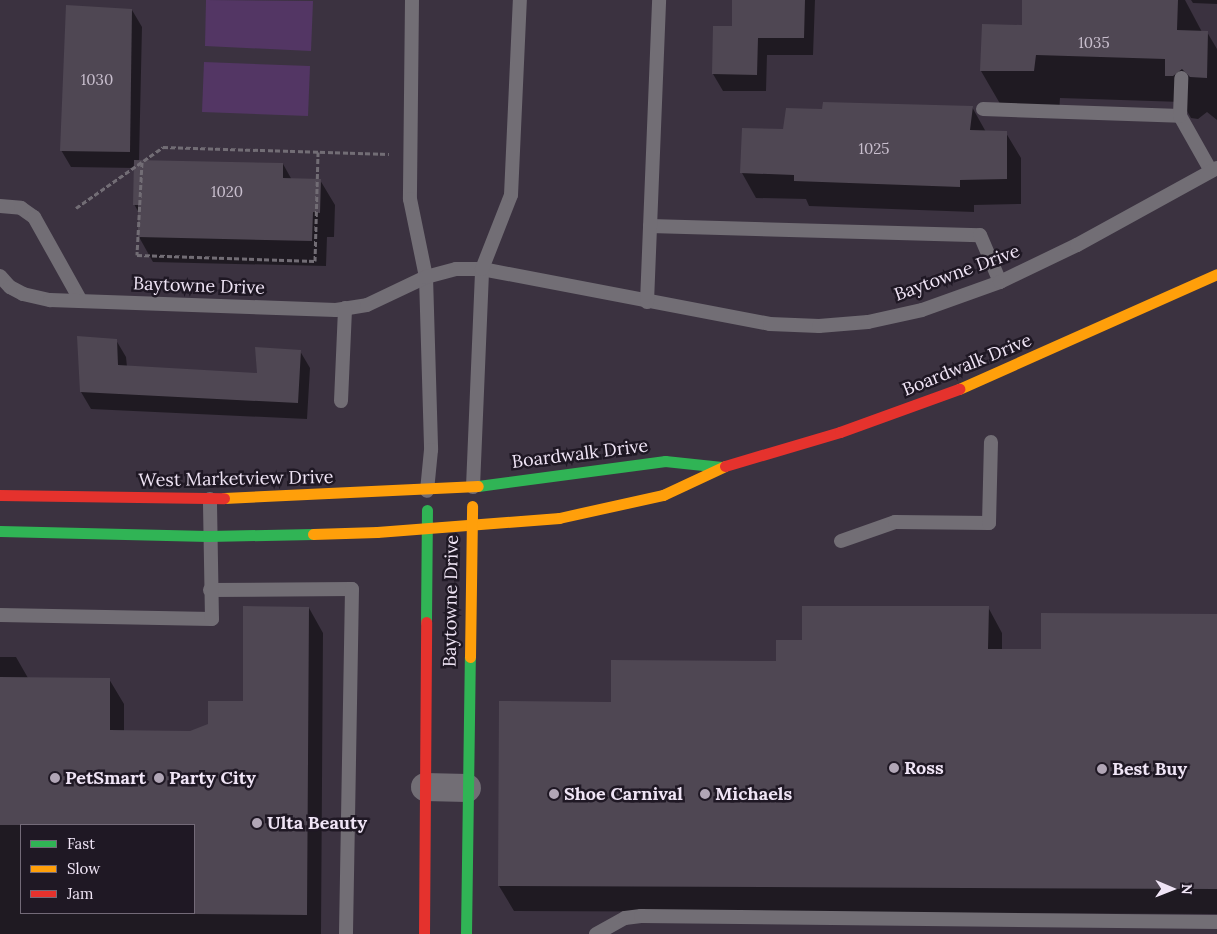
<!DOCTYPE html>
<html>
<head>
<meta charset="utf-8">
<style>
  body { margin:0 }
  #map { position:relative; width:1217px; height:934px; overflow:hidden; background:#3b3240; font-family:Lora,serif }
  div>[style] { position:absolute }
  .green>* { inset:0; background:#533664 }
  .shadow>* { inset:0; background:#0007 }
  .building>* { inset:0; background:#4f4753 }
  .path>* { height:3px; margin-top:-1.5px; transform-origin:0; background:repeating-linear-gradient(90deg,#726d75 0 5px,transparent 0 7.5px) }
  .lane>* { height:14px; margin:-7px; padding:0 7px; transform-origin:7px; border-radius:7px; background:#726e75 }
  .street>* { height:28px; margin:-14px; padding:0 14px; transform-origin:14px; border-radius:14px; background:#726e75 }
  .fast>* { height:11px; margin:-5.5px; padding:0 5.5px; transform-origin:5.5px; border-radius:5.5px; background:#30b455 }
  .slow>* { height:11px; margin:-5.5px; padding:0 5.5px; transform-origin:5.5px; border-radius:5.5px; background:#ff9f0a }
  .jam>* { height:11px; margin:-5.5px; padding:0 5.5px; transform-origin:5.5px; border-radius:5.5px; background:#e5322d }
  .dots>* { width:14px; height:14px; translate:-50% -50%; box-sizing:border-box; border:2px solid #1f1824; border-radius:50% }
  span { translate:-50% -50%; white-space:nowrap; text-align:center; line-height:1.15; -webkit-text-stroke:5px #1f1824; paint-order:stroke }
  .number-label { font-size:15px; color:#c8becd }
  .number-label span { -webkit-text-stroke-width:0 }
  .street-label { font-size:18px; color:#f0e5f6 }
  .poi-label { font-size:18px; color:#f0e5f6; font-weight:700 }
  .left { translate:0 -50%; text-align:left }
  .legend { position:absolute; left:20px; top:824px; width:175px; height:90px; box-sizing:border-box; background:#1f1824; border:1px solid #736a78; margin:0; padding:6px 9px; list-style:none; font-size:15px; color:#f0e5f6 }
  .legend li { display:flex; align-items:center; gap:10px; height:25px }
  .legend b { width:25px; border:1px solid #736a78 }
  .north { position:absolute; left:1147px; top:864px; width:50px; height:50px; -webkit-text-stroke:4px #1f1824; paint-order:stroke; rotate:91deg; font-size:14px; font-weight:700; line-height:20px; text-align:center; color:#f0e5f6 }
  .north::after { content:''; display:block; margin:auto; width:18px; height:22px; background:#f0e5f6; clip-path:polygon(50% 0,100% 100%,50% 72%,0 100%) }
</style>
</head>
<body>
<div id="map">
  <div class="green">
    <i style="clip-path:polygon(206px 0,313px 1px,311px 51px,205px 46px)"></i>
    <i style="clip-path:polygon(204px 62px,310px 66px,308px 116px,202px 112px)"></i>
  </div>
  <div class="shadow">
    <i style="clip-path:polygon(734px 0,815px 0,813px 55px,767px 55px,766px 91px,723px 91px,713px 74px,733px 28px)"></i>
    <i style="clip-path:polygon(1024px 0,1185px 0,1202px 32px,1207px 32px,1217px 49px,1217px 120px,1207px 112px,1198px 119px,1191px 118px,1182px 102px,1060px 98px,1059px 114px,1006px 114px,981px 71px,1023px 26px)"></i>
    <i style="clip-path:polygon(1191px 0,1217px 0,1217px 4px,1193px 3px)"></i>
    <i style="clip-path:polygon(132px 10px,142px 27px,139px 161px,283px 164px,292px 180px,320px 180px,335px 205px,334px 237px,327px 237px,326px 266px,153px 262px,139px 237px,139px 213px,134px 204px,135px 168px,71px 167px,61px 150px)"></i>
    <i style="clip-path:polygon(972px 107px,986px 132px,1006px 133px,1021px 158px,1021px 204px,974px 205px,974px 212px,809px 206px,806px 199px,756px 198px,742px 173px,784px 131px,823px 111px)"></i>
    <i style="clip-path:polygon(116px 340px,126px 357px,127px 367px,258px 375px,300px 351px,310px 368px,307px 419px,91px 409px,81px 392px)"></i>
    <i style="clip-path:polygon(988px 607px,1002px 633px,1002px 650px,1043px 650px,1217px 615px,1217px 914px,514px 911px,499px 886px,612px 703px,777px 662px,803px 641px)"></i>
    <i style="clip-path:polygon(evenodd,309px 608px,323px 633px,321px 934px,0 934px,0 657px,16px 657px,28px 678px,109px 679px,124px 704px,124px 732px,190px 732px,209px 725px,244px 703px,309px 608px,21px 825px,194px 825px,194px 913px,21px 913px,21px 825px)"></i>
  </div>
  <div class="building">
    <i style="clip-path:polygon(732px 0,805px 0,804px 38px,758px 38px,757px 75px,712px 74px,713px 26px,732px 26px)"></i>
    <i style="clip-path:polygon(1022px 0,1178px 0,1177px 30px,1208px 31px,1207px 78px,1190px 77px,1182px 69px,1173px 76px,1165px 76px,1165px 59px,1036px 55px,1034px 71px,980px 71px,982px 24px,1022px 25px)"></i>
    <i style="clip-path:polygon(66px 5px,132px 9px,130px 152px,60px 151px)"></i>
    <i style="clip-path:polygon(823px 102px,973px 106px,970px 130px,1007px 131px,1007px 179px,960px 180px,960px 187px,794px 181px,794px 175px,740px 173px,742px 128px,783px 129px,786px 108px,822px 109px)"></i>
    <i style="clip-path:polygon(134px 160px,283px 163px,283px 178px,321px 179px,320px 213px,313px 212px,312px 241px,138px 237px,138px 205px,133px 205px)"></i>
    <i style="clip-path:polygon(77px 336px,117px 339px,118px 365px,257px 373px,255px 347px,301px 350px,298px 403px,80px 392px)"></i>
    <i style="clip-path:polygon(243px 606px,309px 607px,307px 915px,194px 914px,194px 825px,0 825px,0 677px,110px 678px,110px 730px,190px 731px,208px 724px,208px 701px,243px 701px)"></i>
    <i style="clip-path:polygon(802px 606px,989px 606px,988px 649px,1041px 649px,1041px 613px,1217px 614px,1217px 889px,498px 886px,499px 701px,611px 702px,611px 660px,776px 661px,776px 640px,802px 640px)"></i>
  </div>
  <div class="path">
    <i style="left:142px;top:162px;width:93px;rotate:93.1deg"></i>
    <i style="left:137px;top:255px;width:178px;rotate:1.9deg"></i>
    <i style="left:315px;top:261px;width:109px;rotate:-88.4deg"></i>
    <i style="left:76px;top:208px;width:106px;rotate:-35deg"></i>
    <i style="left:163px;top:147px;width:226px;rotate:1.8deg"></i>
  </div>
  <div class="lane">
    <i style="left:412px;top:0;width:199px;rotate:90.6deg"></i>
    <i style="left:410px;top:199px;width:80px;rotate:78.4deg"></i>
    <i style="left:426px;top:277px;width:173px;rotate:88.3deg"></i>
    <i style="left:431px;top:450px;width:41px;rotate:95.6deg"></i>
    <i style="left:983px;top:109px;width:197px;rotate:2deg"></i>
    <i style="left:1180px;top:116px;width:63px;rotate:60.6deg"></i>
    <i style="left:1180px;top:116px;width:38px;rotate:-88deg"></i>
    <i style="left:0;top:206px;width:21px;rotate:5deg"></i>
    <i style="left:21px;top:208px;width:16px;rotate:35deg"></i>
    <i style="left:34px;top:217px;width:96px;rotate:60.8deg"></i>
    <i style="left:650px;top:226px;width:330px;rotate:1.6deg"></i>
    <i style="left:980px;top:235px;width:51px;rotate:66.9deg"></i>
    <i style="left:0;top:276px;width:15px;rotate:48deg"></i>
    <i style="left:10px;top:287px;width:15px;rotate:28deg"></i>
    <i style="left:23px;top:294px;width:28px;rotate:13deg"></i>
    <i style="left:50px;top:300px;width:286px;rotate:2deg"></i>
    <i style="left:336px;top:310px;width:31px;rotate:-9deg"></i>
    <i style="left:367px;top:305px;width:65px;rotate:-25.4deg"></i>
    <i style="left:426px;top:277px;width:31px;rotate:-15deg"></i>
    <i style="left:456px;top:269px;width:26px"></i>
    <i style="left:482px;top:269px;width:293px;rotate:10.8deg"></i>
    <i style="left:770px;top:324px;width:49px;rotate:2.3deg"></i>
    <i style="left:819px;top:326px;width:49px;rotate:-4.7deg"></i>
    <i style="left:868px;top:322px;width:55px;rotate:-12.5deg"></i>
    <i style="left:922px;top:310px;width:83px;rotate:-19.7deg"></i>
    <i style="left:1000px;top:282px;width:85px;rotate:-25.7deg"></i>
    <i style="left:1077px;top:245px;width:160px;rotate:-28.8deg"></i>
    <i style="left:647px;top:302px;width:302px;rotate:-87.7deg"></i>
    <i style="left:341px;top:401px;width:93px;rotate:-87.5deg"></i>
    <i style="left:473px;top:487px;width:218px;rotate:-87.6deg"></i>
    <i style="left:482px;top:269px;width:79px;rotate:-68.6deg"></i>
    <i style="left:511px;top:195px;width:195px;rotate:-87.4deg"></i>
    <i style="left:841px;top:541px;width:57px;rotate:-19.4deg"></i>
    <i style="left:895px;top:522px;width:94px;rotate:0.6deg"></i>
    <i style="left:989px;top:523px;width:81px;rotate:-88.6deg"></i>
    <i style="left:210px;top:590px;width:142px;rotate:-0.4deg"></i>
    <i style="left:352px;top:589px;width:345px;rotate:91deg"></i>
    <i style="left:0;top:615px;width:212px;rotate:1.1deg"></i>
    <i style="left:212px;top:619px;width:120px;rotate:-91deg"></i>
    <i style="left:596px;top:934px;width:33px;rotate:-29deg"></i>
    <i style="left:625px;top:918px;width:16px;rotate:-7deg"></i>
    <i style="left:641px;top:916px;width:576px;rotate:0.6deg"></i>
  </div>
  <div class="street">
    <i style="left:425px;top:787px;width:42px;rotate:1.4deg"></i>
  </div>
  <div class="fast">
    <i style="left:478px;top:486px;width:189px;rotate:-7.6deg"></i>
    <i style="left:665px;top:461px;width:57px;rotate:6deg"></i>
    <i style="left:0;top:531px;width:208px;rotate:1.4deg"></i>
    <i style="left:208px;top:536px;width:105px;rotate:-1.1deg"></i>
    <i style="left:426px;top:622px;width:112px;rotate:-89.5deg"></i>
    <i style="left:466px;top:934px;width:277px;rotate:-89.2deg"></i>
  </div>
  <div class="slow">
    <i style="left:959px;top:389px;width:282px;rotate:-24deg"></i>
    <i style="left:224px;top:498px;width:254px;rotate:-2.7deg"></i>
    <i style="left:313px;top:534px;width:64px;rotate:-1.8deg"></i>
    <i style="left:377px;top:532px;width:183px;rotate:-4.4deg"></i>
    <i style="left:559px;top:518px;width:107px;rotate:-12.5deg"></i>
    <i style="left:663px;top:495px;width:68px;rotate:-25.1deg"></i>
    <i style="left:470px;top:657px;width:151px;rotate:-89.2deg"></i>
  </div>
  <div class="jam">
    <i style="left:725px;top:466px;width:120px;rotate:-16.5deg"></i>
    <i style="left:840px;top:432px;width:127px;rotate:-19.9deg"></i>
    <i style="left:0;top:495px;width:224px;rotate:0.8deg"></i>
    <i style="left:424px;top:934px;width:312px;rotate:-89.6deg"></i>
  </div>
  <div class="dots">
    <i style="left:894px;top:768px;background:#b1a6b6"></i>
    <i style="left:1102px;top:769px;background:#b1a6b6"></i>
    <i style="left:55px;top:778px;background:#b1a6b6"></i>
    <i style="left:159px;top:778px;background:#b1a6b6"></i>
    <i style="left:554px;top:794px;background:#b1a6b6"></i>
    <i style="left:705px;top:794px;background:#b1a6b6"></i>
    <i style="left:257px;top:823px;background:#b1a6b6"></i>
  </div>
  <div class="number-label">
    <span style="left:1094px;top:43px">1035</span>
    <span style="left:97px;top:80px">1030</span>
    <span style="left:874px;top:149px">1025</span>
    <span style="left:227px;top:192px">1020</span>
  </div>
  <div class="street-label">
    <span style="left:957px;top:273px;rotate:-20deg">Baytowne Drive</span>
    <span style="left:199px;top:286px;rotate:2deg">Baytowne Drive</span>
    <span style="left:967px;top:365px;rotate:-22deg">Boardwalk Drive</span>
    <span style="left:580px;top:454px;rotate:-7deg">Boardwalk Drive</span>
    <span style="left:236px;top:479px;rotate:-1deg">West Marketview Drive</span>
    <span style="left:451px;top:601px;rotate:-89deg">Baytowne Drive</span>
  </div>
  <div class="poi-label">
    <span class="left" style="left:904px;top:768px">Ross</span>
    <span class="left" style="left:1112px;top:769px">Best Buy</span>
    <span class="left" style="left:65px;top:778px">PetSmart</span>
    <span class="left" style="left:169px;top:778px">Party City</span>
    <span class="left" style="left:564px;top:794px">Shoe Carnival</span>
    <span class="left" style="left:715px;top:794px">Michaels</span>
    <span class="left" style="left:267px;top:823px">Ulta Beauty</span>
  </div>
  <ul class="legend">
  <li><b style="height:6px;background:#30b455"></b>Fast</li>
  <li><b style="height:6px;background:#ff9f0a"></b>Slow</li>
  <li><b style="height:6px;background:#e5322d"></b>Jam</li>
  </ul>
  <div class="north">N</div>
</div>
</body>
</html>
